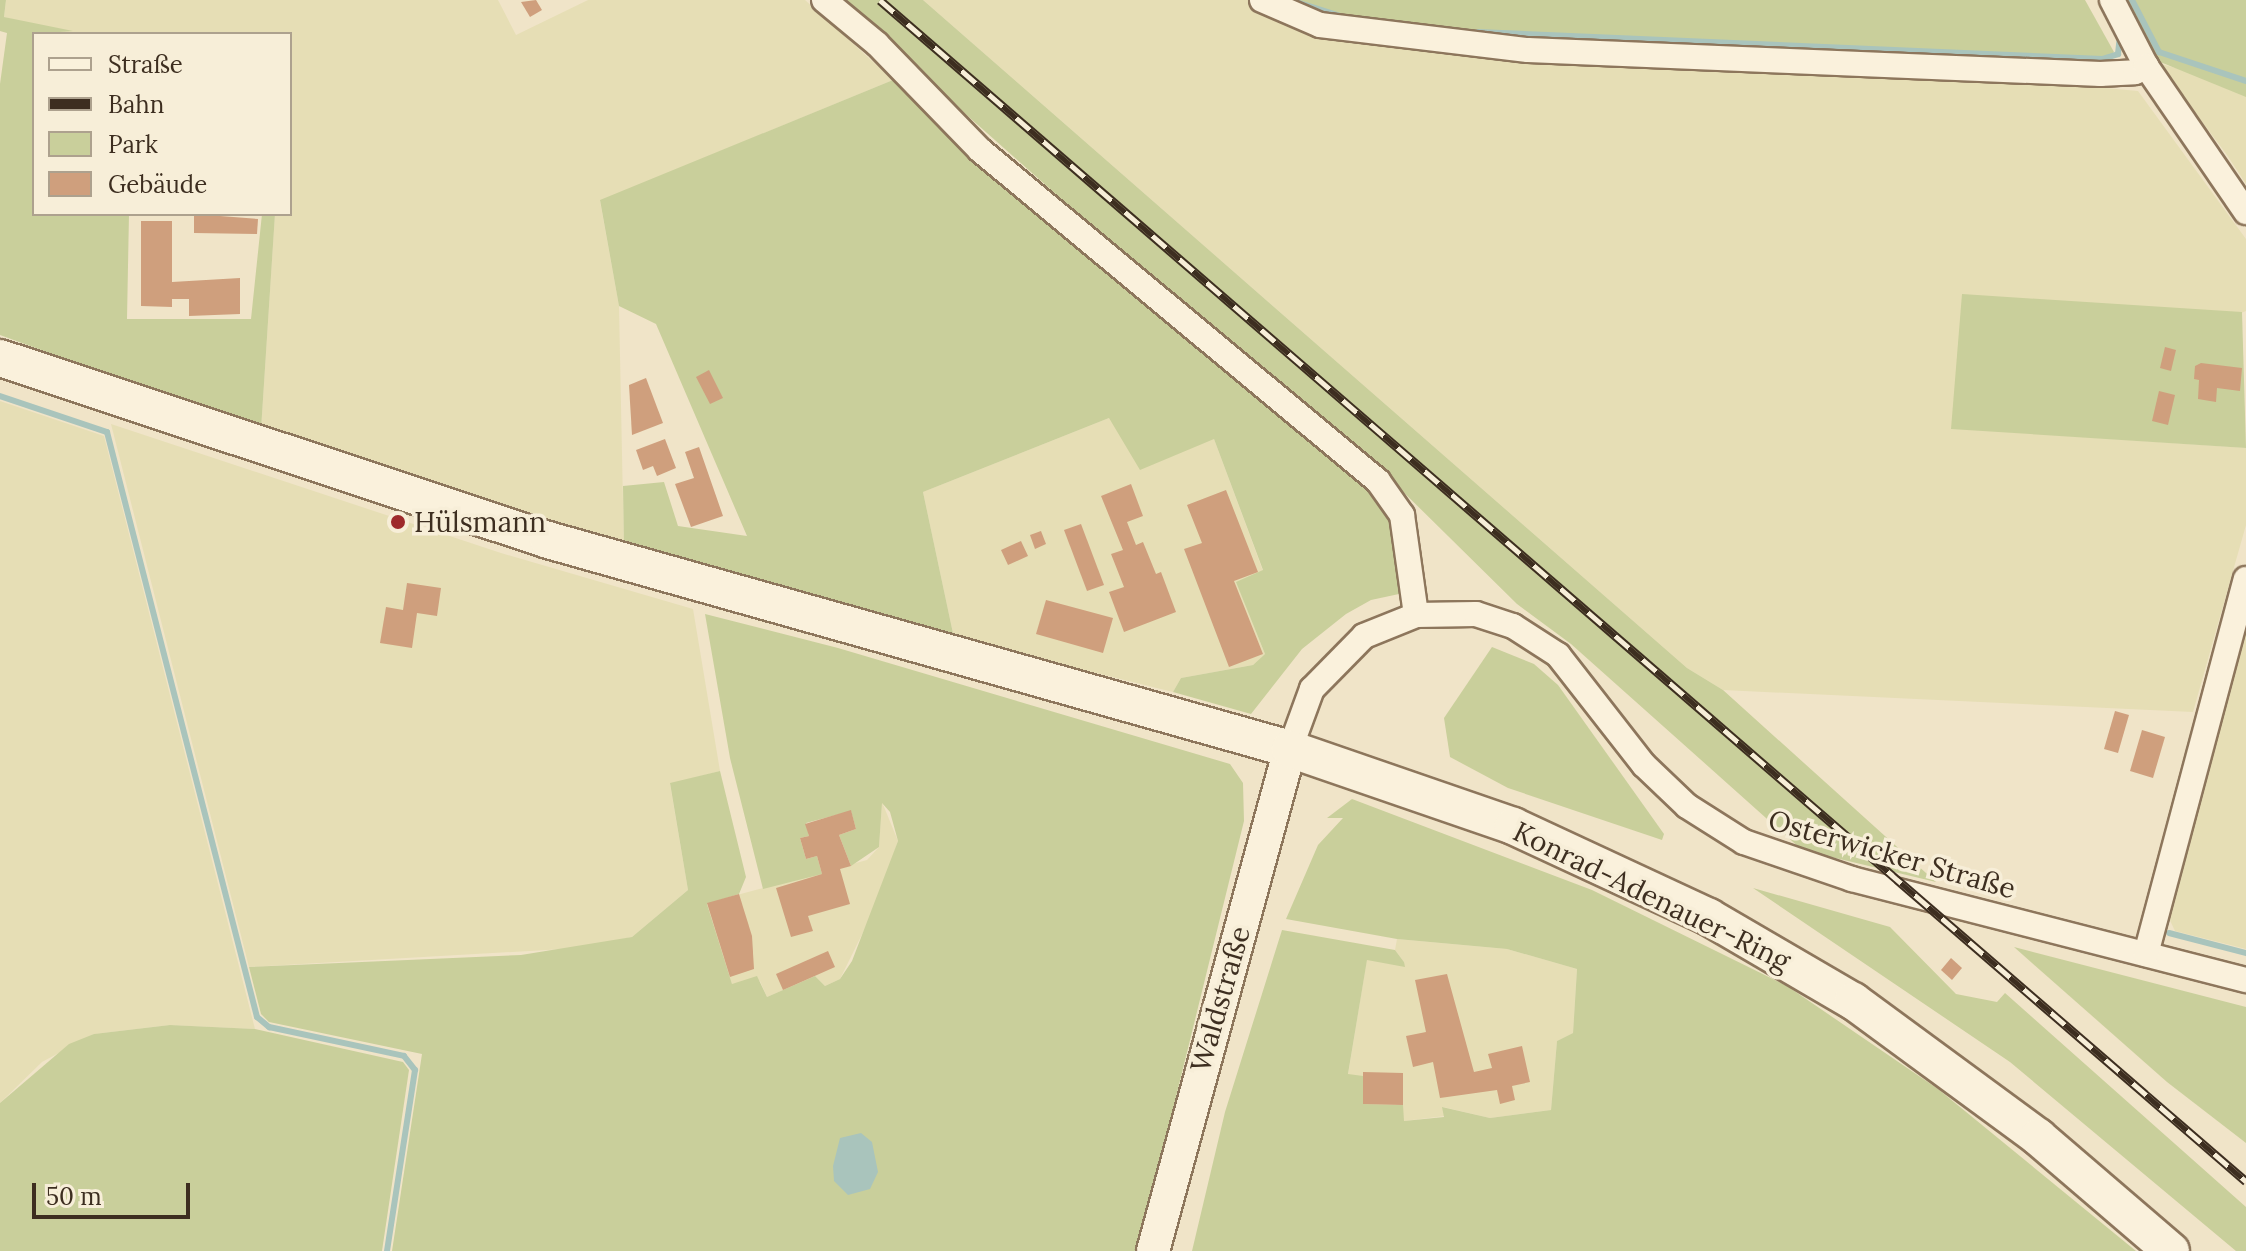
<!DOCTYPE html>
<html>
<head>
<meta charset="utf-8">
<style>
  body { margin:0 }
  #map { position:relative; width:2246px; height:1251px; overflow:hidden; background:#f0e4c8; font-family:Lora,serif }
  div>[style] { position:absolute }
  .farmland>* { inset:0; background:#e6deb5 }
  .green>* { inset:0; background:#c9cf9b }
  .water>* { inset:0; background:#a9c4bc }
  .stream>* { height:6px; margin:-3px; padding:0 3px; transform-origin:3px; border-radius:3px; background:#a9c4bc }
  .building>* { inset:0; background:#cf9f7d }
  .roads { filter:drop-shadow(2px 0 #8d765c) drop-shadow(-2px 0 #8d765c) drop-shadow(0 2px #8d765c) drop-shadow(0 -2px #8d765c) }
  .minor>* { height:24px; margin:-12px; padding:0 12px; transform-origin:12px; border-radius:12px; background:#faf1dc }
  .tertiary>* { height:32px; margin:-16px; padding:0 16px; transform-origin:16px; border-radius:16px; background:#faf1dc }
  .secondary>* { height:36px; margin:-18px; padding:0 18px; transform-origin:18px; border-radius:18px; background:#faf1dc }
  .rail>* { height:9px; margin-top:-4.5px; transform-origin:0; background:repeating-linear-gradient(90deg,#f7eed8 0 18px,#3d2e20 0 36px); box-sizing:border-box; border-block:2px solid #3d2e20 }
  .dots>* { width:22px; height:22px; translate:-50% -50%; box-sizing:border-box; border:4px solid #f7eed8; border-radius:50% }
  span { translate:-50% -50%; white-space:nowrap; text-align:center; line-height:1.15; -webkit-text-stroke:7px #f7eed8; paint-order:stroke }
  .poi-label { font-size:28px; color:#3d2e20 }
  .left { translate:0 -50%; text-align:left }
  .street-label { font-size:28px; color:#3d2e20 }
  .legend { position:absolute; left:32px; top:32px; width:260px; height:184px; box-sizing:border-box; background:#f7eed8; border:2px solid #ada18e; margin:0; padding:10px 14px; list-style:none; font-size:24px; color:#3d2e20 }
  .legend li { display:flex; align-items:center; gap:16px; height:40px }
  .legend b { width:40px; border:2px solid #ada18e }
  .scale { position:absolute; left:32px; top:1183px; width:158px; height:36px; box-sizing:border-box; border:4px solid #3d2e20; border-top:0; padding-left:10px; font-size:24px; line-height:28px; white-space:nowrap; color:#3d2e20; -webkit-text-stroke:6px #f7eed8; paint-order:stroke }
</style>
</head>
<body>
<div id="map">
  <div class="farmland">
    <i style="clip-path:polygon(6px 0,498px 0,516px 35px,588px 0,805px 0,893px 80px,600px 201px,619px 306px,624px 553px,261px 430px,275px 214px,290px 214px,290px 34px,72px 34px,4px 17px)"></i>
    <i style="clip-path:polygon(923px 0,1249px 0,1264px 10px,2138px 91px,2246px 239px,2246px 311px,1951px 428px,2246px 448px,2246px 525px,2193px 712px,1723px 690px,1687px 668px)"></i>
    <i style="clip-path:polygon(2158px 63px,2246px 88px,2246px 184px,2227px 155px)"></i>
    <i style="clip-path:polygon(0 401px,104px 436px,255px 1029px,170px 1025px,94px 1034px,42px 1062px,0 1103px)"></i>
    <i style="clip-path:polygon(1109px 418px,1214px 439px,1263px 571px,1237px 583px,1265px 654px,1253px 665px,1181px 678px,1173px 692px,954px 638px,923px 492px)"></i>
    <i style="clip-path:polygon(111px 424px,501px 553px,693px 609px,720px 771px,670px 784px,688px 890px,632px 937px,581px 948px,249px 967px)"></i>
    <i style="clip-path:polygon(2246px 617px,2246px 949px,2175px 931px,2167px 914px)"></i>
    <i style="clip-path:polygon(882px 802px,898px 841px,876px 906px,840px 979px,825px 986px,815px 976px,767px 997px,760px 981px,732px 984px,707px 903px,867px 860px,879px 847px)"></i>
    <i style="clip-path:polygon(1397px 939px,1507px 949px,1577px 969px,1573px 1033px,1557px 1041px,1551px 1110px,1490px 1118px,1443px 1107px,1445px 1116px,1404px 1121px,1363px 1104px,1348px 1075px,1367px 959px,1404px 962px,1395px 950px)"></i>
  </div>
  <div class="green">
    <i style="clip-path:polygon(0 0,6px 0,4px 17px,73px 31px,34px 34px,34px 214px,129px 214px,127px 319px,251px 319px,262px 214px,275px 214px,261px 430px,0 335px,0 84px,7px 33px,0 31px)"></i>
    <i style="clip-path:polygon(837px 0,923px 0,1687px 668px,1723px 690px,1936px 882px,1802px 850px,1571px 644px,1517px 604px,1380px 469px,1321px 429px)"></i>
    <i style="clip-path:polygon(1268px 0,2085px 0,2114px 52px,2101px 68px,1348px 29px)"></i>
    <i style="clip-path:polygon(2119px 0,2246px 0,2246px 97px,2148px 57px)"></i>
    <i style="clip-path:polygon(893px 80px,1373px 486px,1393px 517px,1403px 573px,1399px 594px,1371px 600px,1346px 614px,1302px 649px,1251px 714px,1173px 692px,1181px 678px,1253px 665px,1265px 654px,1236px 582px,1263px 570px,1214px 439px,1140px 470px,1109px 418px,923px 492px,954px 638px,624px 553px,623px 486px,664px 482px,678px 526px,747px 536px,656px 324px,619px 306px,600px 200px)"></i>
    <i style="clip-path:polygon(1962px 294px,2242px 312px,2246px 448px,1951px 429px)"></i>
    <i style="clip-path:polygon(705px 614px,838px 648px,1230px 764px,1243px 783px,1244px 821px,1138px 1251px,392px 1251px,422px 1054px,269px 1022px,261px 1014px,249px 967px,521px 955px,632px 937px,688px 890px,670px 783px,720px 771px,746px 877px,739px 894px,707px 904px,732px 984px,757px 976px,767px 997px,815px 976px,825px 986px,840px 979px,852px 961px,898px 841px,890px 812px,882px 803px,879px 847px,851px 866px,839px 835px,856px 829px,851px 811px,806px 823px,809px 836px,800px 838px,806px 859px,817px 856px,822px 874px,763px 889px,730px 758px)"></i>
    <i style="clip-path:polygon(1492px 647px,1534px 664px,1558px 685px,1664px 834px,1662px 840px,1508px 788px,1450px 757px,1444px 718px)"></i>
    <i style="clip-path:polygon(1352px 799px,1592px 890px,1787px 986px,1938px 1089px,2136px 1251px,1192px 1251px,1225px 1112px,1282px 930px,1395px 950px,1404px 962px,1405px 967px,1367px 960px,1348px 1074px,1363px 1076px,1363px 1104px,1403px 1105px,1404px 1121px,1444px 1117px,1442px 1107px,1490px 1118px,1551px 1110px,1557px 1041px,1573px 1033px,1577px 969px,1507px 949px,1397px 939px,1286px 919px,1318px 845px,1343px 818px,1327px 818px)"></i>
    <i style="clip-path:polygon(1753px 888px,1890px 927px,1956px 994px,1997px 1002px,2005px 993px,2246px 1207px,2246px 1251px,2236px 1251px,2010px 1062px)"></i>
    <i style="clip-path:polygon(2014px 947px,2246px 1007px,2246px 1143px,2167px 1082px)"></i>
    <i style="clip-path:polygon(170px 1025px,255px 1029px,403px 1062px,409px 1070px,382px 1251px,0 1251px,0 1103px,69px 1044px,94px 1034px)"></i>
  </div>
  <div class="water">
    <i style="clip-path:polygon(861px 1133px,872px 1142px,878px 1172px,870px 1189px,848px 1195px,834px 1181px,833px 1166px,840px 1138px)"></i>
  </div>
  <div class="stream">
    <i style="left:2132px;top:0;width:59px;rotate:62.6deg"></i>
    <i style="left:2159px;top:52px;width:92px;rotate:18.4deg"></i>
    <i style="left:1293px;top:1px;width:49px;rotate:17.7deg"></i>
    <i style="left:1478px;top:32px;width:625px;rotate:2.48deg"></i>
    <i style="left:2102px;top:59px;width:17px;rotate:-17deg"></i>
    <i style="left:2118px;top:54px;width:18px;rotate:-84deg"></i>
    <i style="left:0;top:396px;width:113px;rotate:18.6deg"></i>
    <i style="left:107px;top:432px;width:604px;rotate:75.62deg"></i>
    <i style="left:257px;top:1017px;width:16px;rotate:40deg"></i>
    <i style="left:269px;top:1027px;width:138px;rotate:12.1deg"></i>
    <i style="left:404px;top:1056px;width:18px;rotate:52deg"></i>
    <i style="left:415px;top:1070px;width:183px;rotate:98.8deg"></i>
    <i style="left:2169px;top:933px;width:80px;rotate:14.6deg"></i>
  </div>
  <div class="building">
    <i style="clip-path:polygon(536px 0,542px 10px,530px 17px,521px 2px)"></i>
    <i style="clip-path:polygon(194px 214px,258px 219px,257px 234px,194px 233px)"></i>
    <i style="clip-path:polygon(141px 221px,172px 221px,172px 282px,240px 278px,240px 314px,189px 316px,189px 299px,172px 299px,172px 307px,141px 306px)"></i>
    <i style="clip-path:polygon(2165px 347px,2176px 350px,2171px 371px,2160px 368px)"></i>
    <i style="clip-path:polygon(2201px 363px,2242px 368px,2240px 391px,2217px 388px,2216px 402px,2198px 399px,2199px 380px,2194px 379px,2195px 366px)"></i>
    <i style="clip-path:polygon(709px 370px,723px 398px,710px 404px,696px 377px)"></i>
    <i style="clip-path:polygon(646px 378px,663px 423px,632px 435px,629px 385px)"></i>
    <i style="clip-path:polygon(2159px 391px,2175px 395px,2168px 425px,2152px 421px)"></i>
    <i style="clip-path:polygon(665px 439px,676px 468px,657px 476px,653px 466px,643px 470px,636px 450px)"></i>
    <i style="clip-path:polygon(699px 447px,723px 516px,691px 527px,675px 484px,694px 478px,685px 452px)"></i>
    <i style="clip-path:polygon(1131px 484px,1143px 516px,1127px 522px,1136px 545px,1143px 542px,1156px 574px,1161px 572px,1176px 612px,1124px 632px,1109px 592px,1124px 587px,1111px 554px,1123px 550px,1101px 496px)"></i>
    <i style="clip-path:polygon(1226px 490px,1258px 572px,1234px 581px,1263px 654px,1229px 667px,1184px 549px,1202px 543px,1187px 505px)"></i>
    <i style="clip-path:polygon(1081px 524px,1104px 585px,1087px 591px,1064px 530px)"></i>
    <i style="clip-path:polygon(1041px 531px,1046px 544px,1035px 549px,1030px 535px)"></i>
    <i style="clip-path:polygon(1021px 541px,1028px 556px,1008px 565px,1001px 550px)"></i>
    <i style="clip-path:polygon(407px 583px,441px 588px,437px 616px,417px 613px,412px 648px,380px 643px,386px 607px,403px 610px)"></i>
    <i style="clip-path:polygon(1046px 600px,1113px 618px,1103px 653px,1036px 634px)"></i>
    <i style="clip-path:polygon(2115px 711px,2129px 715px,2118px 753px,2104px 749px)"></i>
    <i style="clip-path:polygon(2142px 730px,2165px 737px,2153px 778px,2130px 771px)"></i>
    <i style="clip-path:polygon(851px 810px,856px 829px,839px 835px,851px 866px,840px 869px,850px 904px,808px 916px,813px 931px,791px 937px,776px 888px,822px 874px,817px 856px,806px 859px,800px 838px,809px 836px,805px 824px)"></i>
    <i style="clip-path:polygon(739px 894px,752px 936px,754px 969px,730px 977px,707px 903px)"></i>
    <i style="clip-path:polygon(828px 951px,835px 967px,783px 990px,776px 974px)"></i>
    <i style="clip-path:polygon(1951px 958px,1962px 968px,1952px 980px,1941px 970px)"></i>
    <i style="clip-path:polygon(1447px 974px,1474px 1072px,1492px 1068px,1488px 1054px,1522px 1046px,1530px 1082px,1512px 1086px,1515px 1100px,1500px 1104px,1497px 1090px,1440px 1098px,1433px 1062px,1413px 1067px,1406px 1036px,1426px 1032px,1415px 980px)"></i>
    <i style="clip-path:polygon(1363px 1072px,1403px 1073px,1403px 1105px,1363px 1104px)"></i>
  </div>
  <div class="roads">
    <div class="minor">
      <i style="left:824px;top:0;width:69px;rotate:39.7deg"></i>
      <i style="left:877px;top:44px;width:148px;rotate:45.8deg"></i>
      <i style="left:980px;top:150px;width:518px;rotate:39.75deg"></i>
      <i style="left:1378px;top:481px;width:42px;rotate:54.8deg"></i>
      <i style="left:1402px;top:515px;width:101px;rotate:82deg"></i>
      <i style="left:1262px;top:0;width:63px;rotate:23.3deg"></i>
      <i style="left:1320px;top:25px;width:209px;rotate:6.9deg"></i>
      <i style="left:1528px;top:50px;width:573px;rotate:2.4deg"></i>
      <i style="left:2100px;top:74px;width:35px;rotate:-3deg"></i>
      <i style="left:2135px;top:72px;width:13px;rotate:-29deg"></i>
      <i style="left:2112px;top:0;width:74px;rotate:62.7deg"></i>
      <i style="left:2146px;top:66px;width:177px;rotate:55.6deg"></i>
      <i style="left:1290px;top:749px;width:64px;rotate:-69.9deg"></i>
      <i style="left:1312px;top:689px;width:74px;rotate:-45.5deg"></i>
      <i style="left:1364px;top:636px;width:56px;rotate:-22deg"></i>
      <i style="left:1416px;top:615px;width:60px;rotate:-1deg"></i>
      <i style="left:1476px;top:614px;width:39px;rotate:18deg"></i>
      <i style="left:1513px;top:626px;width:54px;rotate:32.8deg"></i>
      <i style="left:1558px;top:655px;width:140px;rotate:52deg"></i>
      <i style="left:1644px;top:765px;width:59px;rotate:43.6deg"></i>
      <i style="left:1687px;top:806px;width:67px;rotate:32.3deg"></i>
      <i style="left:1744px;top:842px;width:114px;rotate:18.9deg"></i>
      <i style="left:1852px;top:879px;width:407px;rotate:14.4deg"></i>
      <i style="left:2146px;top:954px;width:388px;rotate:-75.1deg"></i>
    </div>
    <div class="tertiary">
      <i style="left:1153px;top:1251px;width:520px;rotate:-74.74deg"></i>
    </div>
    <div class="secondary">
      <i style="left:0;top:358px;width:577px;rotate:18.37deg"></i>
      <i style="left:548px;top:540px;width:771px;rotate:15.73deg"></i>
      <i style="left:1290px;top:749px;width:236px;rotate:19deg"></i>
      <i style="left:1513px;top:826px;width:216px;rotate:24.9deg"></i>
      <i style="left:1709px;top:917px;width:167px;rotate:30.3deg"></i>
      <i style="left:1853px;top:1001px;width:230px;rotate:36.3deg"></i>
      <i style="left:2038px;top:1137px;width:175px;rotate:40.6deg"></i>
    </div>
  </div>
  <div class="rail">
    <i style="left:880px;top:0;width:1806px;rotate:40.85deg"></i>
  </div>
  <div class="dots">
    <i style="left:398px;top:522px;background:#9e2a2b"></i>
  </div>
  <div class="poi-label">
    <span class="left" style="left:414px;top:522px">Hülsmann</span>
  </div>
  <div class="street-label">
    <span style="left:1892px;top:854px;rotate:16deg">Osterwicker Straße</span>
    <span style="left:1652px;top:896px;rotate:26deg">Konrad-Adenauer-Ring</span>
    <span style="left:1220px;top:999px;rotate:-74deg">Waldstraße</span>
  </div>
  <ul class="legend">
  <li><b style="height:10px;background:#faf1dc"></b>Straße</li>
  <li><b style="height:10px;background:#3d2e20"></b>Bahn</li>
  <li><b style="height:22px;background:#c9cf9b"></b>Park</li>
  <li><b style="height:22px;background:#cf9f7d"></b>Gebäude</li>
  </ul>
  <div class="scale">50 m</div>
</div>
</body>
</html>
